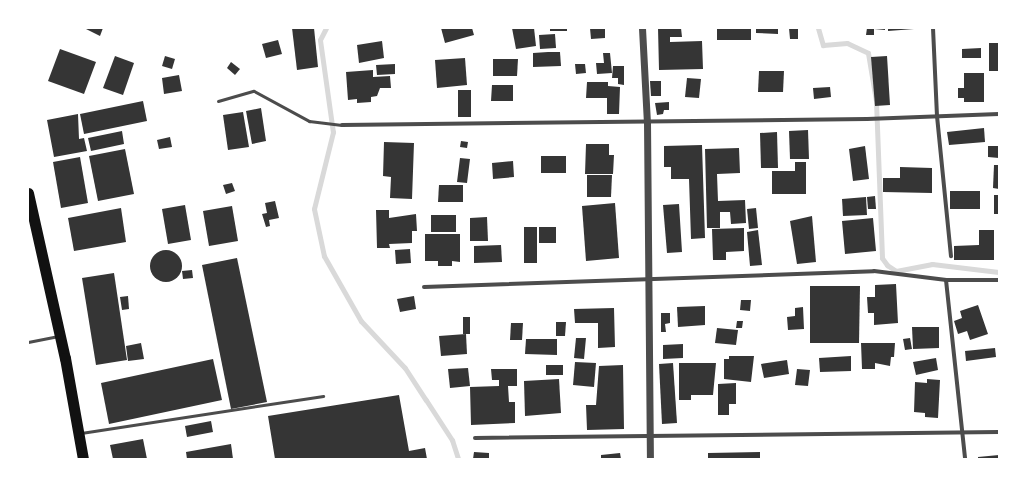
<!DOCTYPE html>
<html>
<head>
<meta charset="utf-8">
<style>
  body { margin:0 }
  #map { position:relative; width:1027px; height:487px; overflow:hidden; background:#fff; font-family:Merriweather,serif }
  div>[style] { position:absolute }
  .stream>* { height:5px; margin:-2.5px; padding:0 2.5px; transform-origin:2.5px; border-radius:2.5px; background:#d9d9d9 }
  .building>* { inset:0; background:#353535 }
  .round { border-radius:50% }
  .service>* { height:3px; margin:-1.5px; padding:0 1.5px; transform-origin:1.5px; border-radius:1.5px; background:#4c4c4c }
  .minor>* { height:4px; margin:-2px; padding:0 2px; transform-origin:2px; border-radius:2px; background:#4c4c4c }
  .tertiary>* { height:7px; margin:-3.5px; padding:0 3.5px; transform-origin:3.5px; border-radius:3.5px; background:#4c4c4c }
  .trunk>* { height:11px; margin:-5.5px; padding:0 5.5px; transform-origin:5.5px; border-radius:5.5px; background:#111 }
  span { translate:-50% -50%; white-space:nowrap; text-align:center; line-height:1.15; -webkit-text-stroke:4px #fff; paint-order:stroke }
  .frame { position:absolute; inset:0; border:29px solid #fff; pointer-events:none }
</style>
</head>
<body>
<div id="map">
  <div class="stream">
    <i style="left:326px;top:28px;width:13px;rotate:117deg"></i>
    <i style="left:320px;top:40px;width:93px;rotate:82deg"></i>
    <i style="left:333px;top:132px;width:79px;rotate:103.9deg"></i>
    <i style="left:314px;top:209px;width:48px;rotate:78deg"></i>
    <i style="left:324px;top:256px;width:75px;rotate:60.4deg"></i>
    <i style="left:361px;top:321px;width:64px;rotate:46.9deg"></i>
    <i style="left:405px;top:368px;width:38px;rotate:57deg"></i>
    <i style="left:426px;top:400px;width:48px;rotate:57deg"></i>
    <i style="left:452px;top:440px;width:20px;rotate:72deg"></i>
    <i style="left:818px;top:28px;width:18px;rotate:74deg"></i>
    <i style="left:823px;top:45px;width:24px;rotate:-5deg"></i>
    <i style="left:847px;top:43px;width:23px;rotate:25deg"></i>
    <i style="left:868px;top:53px;width:49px;rotate:80.5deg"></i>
    <i style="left:876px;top:101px;width:157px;rotate:87.8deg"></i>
    <i style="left:882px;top:258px;width:9px;rotate:54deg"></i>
    <i style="left:887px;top:265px;width:11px;rotate:34deg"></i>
    <i style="left:896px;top:271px;width:37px;rotate:-11deg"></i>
    <i style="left:932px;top:264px;width:67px;rotate:6.8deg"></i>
  </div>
  <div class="building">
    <i style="clip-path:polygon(84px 28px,103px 28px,100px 36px)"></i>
    <i style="clip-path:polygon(292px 28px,314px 28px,318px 67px,297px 70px)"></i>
    <i style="clip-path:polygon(441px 28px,472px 28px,474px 35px,445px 43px)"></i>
    <i style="clip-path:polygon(512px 28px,534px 28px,536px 46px,516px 49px)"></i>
    <i style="clip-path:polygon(550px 28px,567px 28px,567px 31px,550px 31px)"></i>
    <i style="clip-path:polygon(590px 28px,605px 28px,605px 38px,591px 39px)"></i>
    <i style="clip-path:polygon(658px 28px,681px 28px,682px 37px,670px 37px,670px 42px,702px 41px,703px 69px,659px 70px)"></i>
    <i style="clip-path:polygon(717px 28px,751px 28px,751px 40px,717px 40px)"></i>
    <i style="clip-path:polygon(756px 28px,778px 28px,778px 34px,756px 33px)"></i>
    <i style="clip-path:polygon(789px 28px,798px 28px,798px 39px,790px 39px)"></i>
    <i style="clip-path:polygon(867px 28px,885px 28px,885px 30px,874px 29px,874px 35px,866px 35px)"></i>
    <i style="clip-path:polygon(888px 28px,914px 28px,914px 29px,888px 31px)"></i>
    <i style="clip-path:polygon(555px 34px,556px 48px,540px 49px,539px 35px)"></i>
    <i style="clip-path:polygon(278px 40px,282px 54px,266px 58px,262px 44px)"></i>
    <i style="clip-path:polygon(382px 41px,384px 58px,359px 63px,357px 45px)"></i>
    <i style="clip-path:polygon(989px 43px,999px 43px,999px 71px,989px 71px)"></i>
    <i style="clip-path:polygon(981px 48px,981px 58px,962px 58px,962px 49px)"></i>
    <i style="clip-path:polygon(60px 49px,96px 62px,84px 94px,48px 81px)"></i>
    <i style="clip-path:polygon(548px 52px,560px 52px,561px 66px,533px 67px,533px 53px)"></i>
    <i style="clip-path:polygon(603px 53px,610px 53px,612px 73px,597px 74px,596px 63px,604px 63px)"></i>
    <i style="clip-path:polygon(115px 56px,134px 63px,123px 95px,103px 88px)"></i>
    <i style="clip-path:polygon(165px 56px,175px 59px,172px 69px,162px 66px)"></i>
    <i style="clip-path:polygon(887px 56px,890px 105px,875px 106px,871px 57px)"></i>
    <i style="clip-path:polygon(465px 58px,467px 85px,437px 88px,435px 60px)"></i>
    <i style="clip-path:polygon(493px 59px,518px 59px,517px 76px,493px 76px)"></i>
    <i style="clip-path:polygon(231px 62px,240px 69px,235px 75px,227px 68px)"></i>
    <i style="clip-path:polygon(395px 64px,395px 74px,377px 75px,376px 65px)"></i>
    <i style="clip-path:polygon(575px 64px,585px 64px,586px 73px,576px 74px)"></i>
    <i style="clip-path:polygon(613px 66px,624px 66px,624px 85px,618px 84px,618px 78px,612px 78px)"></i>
    <i style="clip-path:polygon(373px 70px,373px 77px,390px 76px,391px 88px,380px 88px,377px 96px,371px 97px,371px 102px,357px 103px,357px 99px,348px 100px,346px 72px)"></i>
    <i style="clip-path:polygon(759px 71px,784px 71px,783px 92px,758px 92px)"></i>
    <i style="clip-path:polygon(964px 73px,984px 73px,984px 102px,964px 102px,964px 98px,958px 98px,958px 88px,964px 88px)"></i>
    <i style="clip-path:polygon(179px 75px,182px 91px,164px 94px,162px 78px)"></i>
    <i style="clip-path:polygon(687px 78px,701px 79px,699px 98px,685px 97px)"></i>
    <i style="clip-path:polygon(650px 81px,661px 81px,661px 96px,651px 96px)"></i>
    <i style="clip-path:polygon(587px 82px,608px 82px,608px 86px,620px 87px,619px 114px,607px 114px,607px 98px,586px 98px)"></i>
    <i style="clip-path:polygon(492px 85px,513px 85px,513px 101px,491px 101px)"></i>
    <i style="clip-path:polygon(830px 87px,831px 97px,814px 99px,813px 88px)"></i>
    <i style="clip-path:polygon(458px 90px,471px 90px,471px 117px,458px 117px)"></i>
    <i style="clip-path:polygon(143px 101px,147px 121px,84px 134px,80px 114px)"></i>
    <i style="clip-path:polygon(669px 102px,669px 110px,664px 110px,663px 114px,657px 115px,655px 103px)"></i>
    <i style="clip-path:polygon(261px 108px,266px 141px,252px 144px,246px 111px)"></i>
    <i style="clip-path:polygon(243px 112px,249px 147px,228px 150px,223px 115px)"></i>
    <i style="clip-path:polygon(78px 114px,79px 139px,84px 138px,87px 151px,54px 157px,47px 120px)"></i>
    <i style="clip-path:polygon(984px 128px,985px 142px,949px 145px,947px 132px)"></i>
    <i style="clip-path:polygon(808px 130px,809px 159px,790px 159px,789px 131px)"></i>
    <i style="clip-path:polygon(122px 131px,124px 144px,91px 151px,88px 138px)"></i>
    <i style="clip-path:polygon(777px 132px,778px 168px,761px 168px,760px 133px)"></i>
    <i style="clip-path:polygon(170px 137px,172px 147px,159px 149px,157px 140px)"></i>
    <i style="clip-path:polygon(461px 141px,468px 142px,467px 148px,460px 147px)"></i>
    <i style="clip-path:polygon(384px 142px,414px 143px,412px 199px,390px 198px,391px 177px,383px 176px)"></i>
    <i style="clip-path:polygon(586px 144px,609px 144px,609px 155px,614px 155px,613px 174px,585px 174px)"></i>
    <i style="clip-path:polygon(702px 145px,705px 238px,691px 239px,689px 179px,671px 179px,671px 167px,664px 167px,664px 146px)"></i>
    <i style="clip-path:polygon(865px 146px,869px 179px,853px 181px,849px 149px)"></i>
    <i style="clip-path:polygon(988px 146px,999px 146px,999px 158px,988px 157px)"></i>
    <i style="clip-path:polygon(739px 148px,740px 173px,717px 174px,718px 201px,745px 200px,746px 223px,731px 224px,730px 212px,720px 212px,720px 228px,707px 228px,705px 149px)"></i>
    <i style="clip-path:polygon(125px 149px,134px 194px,98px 201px,89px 156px)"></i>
    <i style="clip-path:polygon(541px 156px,566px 156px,566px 173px,541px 173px)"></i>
    <i style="clip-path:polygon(80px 157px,88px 203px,61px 208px,53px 162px)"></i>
    <i style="clip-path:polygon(460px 158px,470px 159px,467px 183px,457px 182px)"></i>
    <i style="clip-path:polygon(513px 161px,514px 177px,493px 179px,492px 163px)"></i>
    <i style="clip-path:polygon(795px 162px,806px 162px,806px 194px,772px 194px,772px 171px,795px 171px)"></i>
    <i style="clip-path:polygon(994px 165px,999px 165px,999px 189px,993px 188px)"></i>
    <i style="clip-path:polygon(900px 167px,932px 168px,932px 193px,883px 192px,883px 178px,900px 178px)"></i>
    <i style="clip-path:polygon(587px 175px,612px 175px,611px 197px,587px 197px)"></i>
    <i style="clip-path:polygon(232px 183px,235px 191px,226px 194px,223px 185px)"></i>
    <i style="clip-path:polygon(439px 185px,463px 185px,463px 202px,438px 202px)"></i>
    <i style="clip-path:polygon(950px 191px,980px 191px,980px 209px,950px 209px)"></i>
    <i style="clip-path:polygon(994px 195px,999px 195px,999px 214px,994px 214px)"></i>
    <i style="clip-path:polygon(875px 196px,876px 209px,868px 209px,867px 197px)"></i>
    <i style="clip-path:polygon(866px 197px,867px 215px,843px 216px,842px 199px)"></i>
    <i style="clip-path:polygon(275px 201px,279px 218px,269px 220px,270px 226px,266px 227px,262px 214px,267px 213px,265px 203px)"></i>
    <i style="clip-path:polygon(615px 203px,619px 258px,586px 261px,582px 206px)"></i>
    <i style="clip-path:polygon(679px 204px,682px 252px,667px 253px,663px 205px)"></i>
    <i style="clip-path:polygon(185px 205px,191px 240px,168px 244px,162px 209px)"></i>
    <i style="clip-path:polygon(232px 206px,238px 241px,209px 246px,203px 211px)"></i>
    <i style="clip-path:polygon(121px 208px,126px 242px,74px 251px,68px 218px)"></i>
    <i style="clip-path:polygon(756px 208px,758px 228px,749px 229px,747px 209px)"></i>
    <i style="clip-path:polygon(376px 210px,389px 210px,389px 218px,416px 214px,417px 231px,412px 231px,412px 243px,389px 244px,390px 248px,377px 248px)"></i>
    <i style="clip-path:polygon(431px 215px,456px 215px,456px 232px,431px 232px)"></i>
    <i style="clip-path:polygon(812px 216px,816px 262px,797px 264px,790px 221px)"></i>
    <i style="clip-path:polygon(487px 217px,488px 241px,470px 241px,470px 218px)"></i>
    <i style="clip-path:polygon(873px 218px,876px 251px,845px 254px,842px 221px)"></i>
    <i style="clip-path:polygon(524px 227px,537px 227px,537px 263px,524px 263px)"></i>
    <i style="clip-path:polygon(539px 227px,556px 227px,556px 243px,539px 243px)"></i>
    <i style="clip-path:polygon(744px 228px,744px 251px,726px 252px,726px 260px,713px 260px,712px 229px)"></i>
    <i style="clip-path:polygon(758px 230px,762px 265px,750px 266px,747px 232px)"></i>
    <i style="clip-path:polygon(979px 230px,994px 230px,994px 260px,954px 260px,954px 246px,979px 245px)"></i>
    <i style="clip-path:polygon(425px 234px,460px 234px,460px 262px,452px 261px,452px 266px,438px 266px,438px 261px,425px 261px)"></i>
    <i style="clip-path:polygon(501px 245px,502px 262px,474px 263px,474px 246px)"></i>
    <i style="clip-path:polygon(410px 249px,411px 263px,396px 264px,395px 250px)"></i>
    <i class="round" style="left:150px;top:250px;width:32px;height:32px"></i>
    <i style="clip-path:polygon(237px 258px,267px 402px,231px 409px,202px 265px)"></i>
    <i style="clip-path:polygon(192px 270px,193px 278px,183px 279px,182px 271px)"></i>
    <i style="clip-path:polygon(114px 273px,127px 360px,96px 365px,82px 278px)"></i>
    <i style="clip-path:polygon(896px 284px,898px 323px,874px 325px,874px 313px,868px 313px,867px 297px,875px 297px,875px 285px)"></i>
    <i style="clip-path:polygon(810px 286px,860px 286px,859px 343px,810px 343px)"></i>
    <i style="clip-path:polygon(128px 296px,129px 309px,122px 310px,120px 297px)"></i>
    <i style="clip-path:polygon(414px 296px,416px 309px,400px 312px,397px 299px)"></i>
    <i style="clip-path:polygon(741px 300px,751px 300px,750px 311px,740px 310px)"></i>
    <i style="clip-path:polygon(978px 305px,988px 334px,970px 340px,967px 331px,958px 334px,954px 321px,962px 318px,960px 311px)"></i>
    <i style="clip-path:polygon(705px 306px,705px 325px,678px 327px,677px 307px)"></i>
    <i style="clip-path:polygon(803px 307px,804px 329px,788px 330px,787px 317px,795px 316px,795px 308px)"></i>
    <i style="clip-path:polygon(614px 308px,615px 347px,598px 348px,598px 323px,575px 323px,574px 309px)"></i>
    <i style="clip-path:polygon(661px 313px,670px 313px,670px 323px,665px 324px,666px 332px,661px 332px)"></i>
    <i style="clip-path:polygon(463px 317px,470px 317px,470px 334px,463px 334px)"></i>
    <i style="clip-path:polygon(737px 321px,743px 321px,742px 328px,736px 328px)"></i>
    <i style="clip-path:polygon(556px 322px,566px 322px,565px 336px,556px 336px)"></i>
    <i style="clip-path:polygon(511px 323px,523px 323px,522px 340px,510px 340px)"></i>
    <i style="clip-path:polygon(912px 327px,939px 327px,939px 348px,913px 349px)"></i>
    <i style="clip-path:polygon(717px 328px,738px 330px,736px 345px,715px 343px)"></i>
    <i style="clip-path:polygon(466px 334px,467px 354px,441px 356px,439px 336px)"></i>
    <i style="clip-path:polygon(576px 338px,586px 338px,584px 359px,574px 358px)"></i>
    <i style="clip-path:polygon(910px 338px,912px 349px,905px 350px,903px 339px)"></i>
    <i style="clip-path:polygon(526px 339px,557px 339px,557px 355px,525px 354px)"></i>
    <i style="clip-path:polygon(141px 343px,144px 359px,128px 361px,126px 346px)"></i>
    <i style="clip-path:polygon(861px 343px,895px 343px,894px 357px,891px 357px,890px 366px,875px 363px,875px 369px,862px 369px)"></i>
    <i style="clip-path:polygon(683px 344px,683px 358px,663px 359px,663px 345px)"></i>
    <i style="clip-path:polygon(995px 348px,996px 357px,966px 361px,965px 351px)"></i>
    <i style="clip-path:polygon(729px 356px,754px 356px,751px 382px,724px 379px,724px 359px,729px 359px)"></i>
    <i style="clip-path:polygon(851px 356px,851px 371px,820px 372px,819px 358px)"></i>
    <i style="clip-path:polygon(936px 358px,938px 370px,916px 375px,913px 362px)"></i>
    <i style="clip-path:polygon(213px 359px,222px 400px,109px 424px,101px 383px)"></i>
    <i style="clip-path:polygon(787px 360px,789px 374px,764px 378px,761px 364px)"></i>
    <i style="clip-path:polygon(575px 362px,596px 363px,594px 387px,573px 385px)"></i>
    <i style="clip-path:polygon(673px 363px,677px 423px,662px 424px,659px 364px)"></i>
    <i style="clip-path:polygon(679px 363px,716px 363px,713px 395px,691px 395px,691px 400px,679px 400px)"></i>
    <i style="clip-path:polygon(546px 365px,563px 365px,563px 375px,546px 375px)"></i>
    <i style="clip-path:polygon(623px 365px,624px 429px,587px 430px,586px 405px,596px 405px,599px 366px)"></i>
    <i style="clip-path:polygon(468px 368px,470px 386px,450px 388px,448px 369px)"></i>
    <i style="clip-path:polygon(491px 369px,517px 369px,517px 386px,508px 386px,509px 402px,515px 402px,515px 423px,471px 425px,470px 387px,499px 386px,499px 380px,492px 380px)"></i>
    <i style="clip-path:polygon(797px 369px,810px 370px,808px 386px,795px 385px)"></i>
    <i style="clip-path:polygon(559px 379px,561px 413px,525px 416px,524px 381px)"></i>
    <i style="clip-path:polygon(927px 379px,940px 380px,938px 418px,925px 417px,925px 413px,914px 412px,915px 382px,927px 383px)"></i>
    <i style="clip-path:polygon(736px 383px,736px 404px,729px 404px,729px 415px,718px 415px,718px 384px)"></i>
    <i style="clip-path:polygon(399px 395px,409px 451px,425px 448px,427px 459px,275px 459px,268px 416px)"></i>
    <i style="clip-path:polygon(211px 421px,213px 432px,187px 437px,185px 426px)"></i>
    <i style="clip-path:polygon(143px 439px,147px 459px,113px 459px,110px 445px)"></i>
    <i style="clip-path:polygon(231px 444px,233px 459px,187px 459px,186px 452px)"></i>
    <i style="clip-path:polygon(474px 452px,489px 453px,489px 459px,473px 459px)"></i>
    <i style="clip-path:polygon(760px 452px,760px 459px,708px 459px,708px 453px)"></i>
    <i style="clip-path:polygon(620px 453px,621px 459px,601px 459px,601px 455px)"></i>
    <i style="clip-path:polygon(999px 455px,999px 459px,978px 459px,978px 457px)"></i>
  </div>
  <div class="service">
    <i style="left:218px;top:101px;width:37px;rotate:-16deg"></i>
    <i style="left:254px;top:91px;width:63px;rotate:28.6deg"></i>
    <i style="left:309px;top:121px;width:33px;rotate:7deg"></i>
    <i style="left:28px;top:342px;width:31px;rotate:-11deg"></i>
    <i style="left:81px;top:433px;width:245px;rotate:-8.7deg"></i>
  </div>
  <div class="minor">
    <i style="left:933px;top:28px;width:88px;rotate:87.4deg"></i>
    <i style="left:937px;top:116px;width:141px;rotate:84.3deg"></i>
    <i style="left:342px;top:125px;width:525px;rotate:-0.65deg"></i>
    <i style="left:867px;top:119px;width:132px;rotate:-2.2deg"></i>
    <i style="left:946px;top:280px;width:180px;rotate:83.9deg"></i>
    <i style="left:424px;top:287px;width:450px;rotate:-2deg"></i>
    <i style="left:874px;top:271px;width:73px;rotate:7.1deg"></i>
    <i style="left:946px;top:280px;width:53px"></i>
    <i style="left:475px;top:438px;width:524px;rotate:-0.66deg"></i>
  </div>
  <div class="tertiary">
    <i style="left:642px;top:28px;width:94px;rotate:87deg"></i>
    <i style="left:647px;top:122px;width:337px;rotate:89.5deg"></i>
  </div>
  <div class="trunk">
    <i style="left:28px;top:193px;width:169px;rotate:77.4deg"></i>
    <i style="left:65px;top:358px;width:103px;rotate:79.9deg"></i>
  </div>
  <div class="frame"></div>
</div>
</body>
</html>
